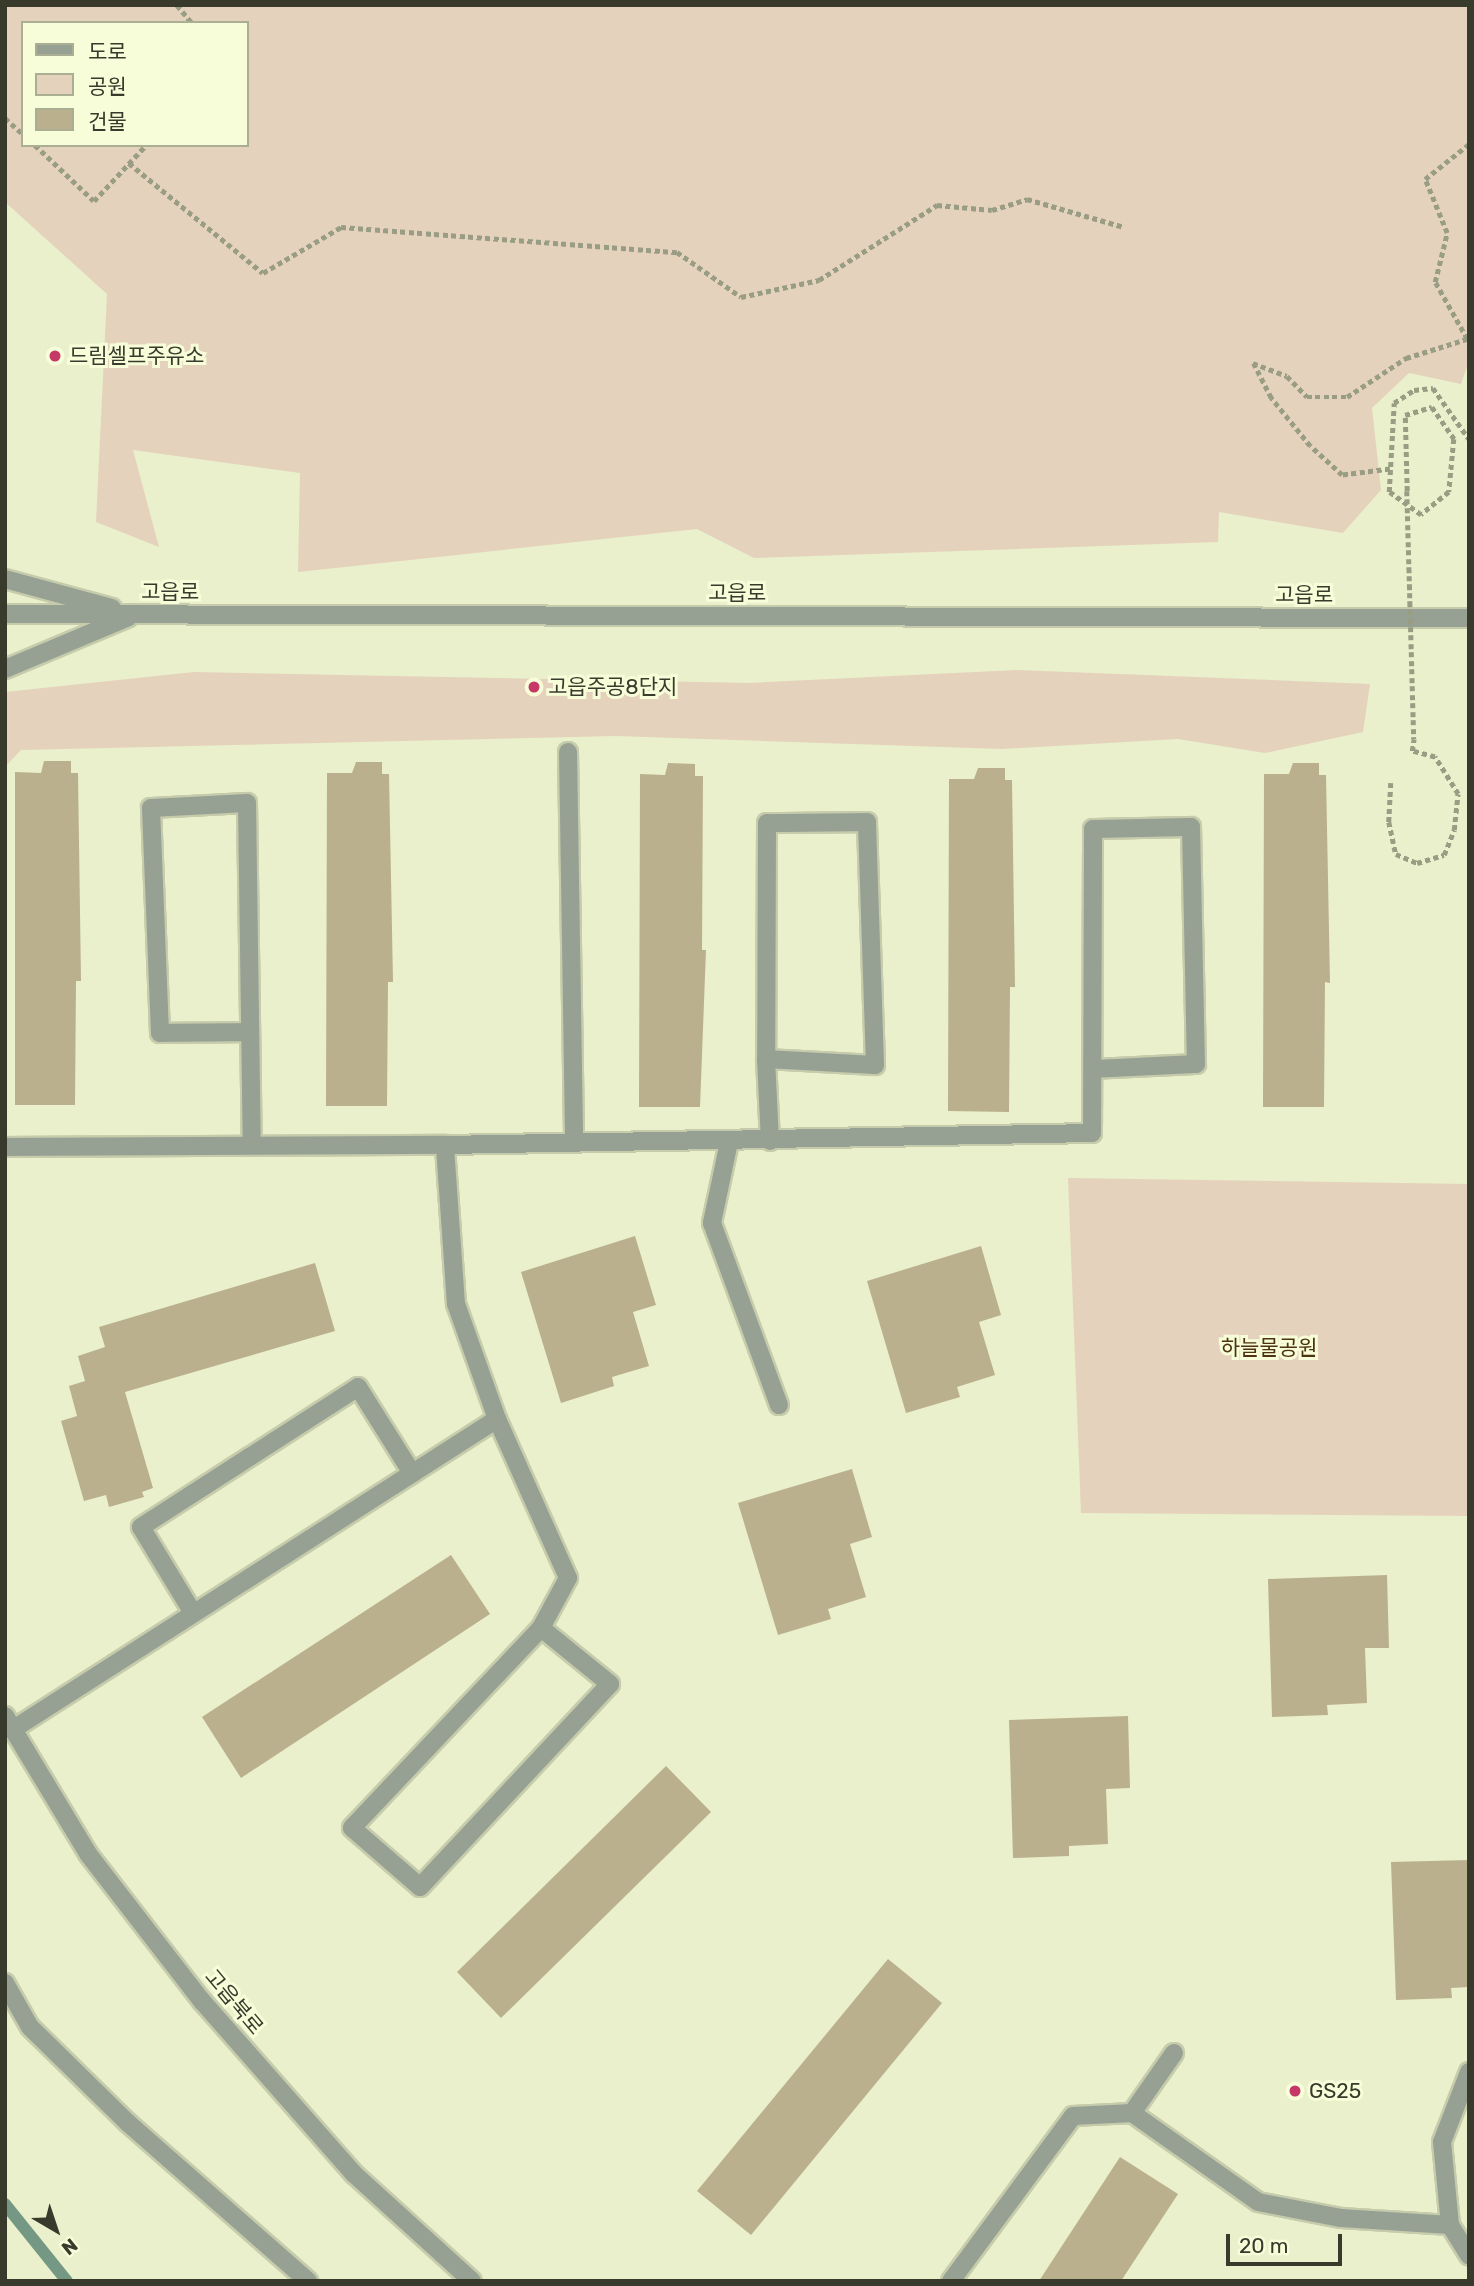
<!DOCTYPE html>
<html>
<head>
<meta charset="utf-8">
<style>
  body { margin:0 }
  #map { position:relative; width:1474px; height:2286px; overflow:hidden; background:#e9f0cb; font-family:Rubik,"Noto Sans KR",sans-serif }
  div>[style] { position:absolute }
  .green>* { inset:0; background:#e5d2bc }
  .stream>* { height:12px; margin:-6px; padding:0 6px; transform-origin:6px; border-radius:6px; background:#759885 }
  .building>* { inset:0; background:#bab08d }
  .path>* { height:4.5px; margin-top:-2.25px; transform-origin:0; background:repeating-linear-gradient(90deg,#989d83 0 5px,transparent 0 8.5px) }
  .roads { filter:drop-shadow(2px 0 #c6ccab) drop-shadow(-2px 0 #c6ccab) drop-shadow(0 2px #c6ccab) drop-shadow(0 -2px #c6ccab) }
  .service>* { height:18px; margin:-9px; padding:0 9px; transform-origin:9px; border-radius:9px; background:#96a093 }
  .minor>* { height:18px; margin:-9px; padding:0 9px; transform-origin:9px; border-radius:9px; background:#96a093 }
  .tertiary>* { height:18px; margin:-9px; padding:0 9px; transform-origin:9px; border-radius:9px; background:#96a093 }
  .path-bridge>* { height:4.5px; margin-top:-2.25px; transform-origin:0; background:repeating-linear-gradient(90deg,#989d83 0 5px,transparent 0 8.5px) }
  .dots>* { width:19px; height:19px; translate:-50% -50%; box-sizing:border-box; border:4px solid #f6fdd8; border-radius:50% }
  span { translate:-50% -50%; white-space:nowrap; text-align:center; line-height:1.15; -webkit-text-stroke:6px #f6fdd8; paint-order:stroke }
  .poi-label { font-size:21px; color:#383a2c }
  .left { translate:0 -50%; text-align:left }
  .street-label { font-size:21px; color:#383a2c }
  .park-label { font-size:21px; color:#4d330f }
  .frame { position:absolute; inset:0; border:7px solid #383a2c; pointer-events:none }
  .legend { position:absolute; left:21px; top:21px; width:228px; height:126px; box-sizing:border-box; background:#f6fdd8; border:2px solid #aaaf93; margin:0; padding:9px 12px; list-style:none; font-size:21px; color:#383a2c }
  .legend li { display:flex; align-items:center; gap:14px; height:35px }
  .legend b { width:35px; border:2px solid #aaaf93 }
  .north { position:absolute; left:21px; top:2195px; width:70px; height:70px; -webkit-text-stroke:5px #f6fdd8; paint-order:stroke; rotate:141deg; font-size:19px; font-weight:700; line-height:28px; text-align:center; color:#383a2c }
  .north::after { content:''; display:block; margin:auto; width:24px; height:32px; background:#383a2c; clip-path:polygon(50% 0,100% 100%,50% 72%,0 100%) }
  .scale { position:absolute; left:1226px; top:2234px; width:116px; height:32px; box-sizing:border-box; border:4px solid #383a2c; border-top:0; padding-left:9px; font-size:21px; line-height:24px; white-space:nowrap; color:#383a2c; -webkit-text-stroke:5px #f6fdd8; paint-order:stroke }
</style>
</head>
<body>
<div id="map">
  <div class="green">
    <i style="clip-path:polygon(evenodd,5px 5px,1469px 5px,1469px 361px,1461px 384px,1409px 373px,1372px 408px,1381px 490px,1343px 533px,1219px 512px,1218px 542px,754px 558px,697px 529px,298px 572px,300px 473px,133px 450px,159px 547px,96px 522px,107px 294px,5px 202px,5px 5px,23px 23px,247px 23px,247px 145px,23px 145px,23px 23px)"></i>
    <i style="clip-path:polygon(1017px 670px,1370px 684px,1363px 732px,1265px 753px,1178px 739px,1002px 749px,616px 736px,21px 750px,5px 767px,5px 692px,194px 672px,749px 683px)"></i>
    <i style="clip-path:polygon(1068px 1178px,1469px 1184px,1469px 1516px,1081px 1513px)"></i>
  </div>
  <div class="stream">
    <i style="left:5px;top:2204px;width:99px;rotate:51.2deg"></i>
  </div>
  <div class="building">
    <i style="clip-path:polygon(44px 761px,71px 761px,71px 773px,78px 773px,81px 981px,76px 981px,75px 1105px,15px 1105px,15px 772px,41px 773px)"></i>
    <i style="clip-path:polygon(356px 762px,382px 762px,382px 774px,389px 774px,393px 982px,388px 982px,387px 1106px,326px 1106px,327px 773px,352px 773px)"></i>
    <i style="clip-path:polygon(668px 763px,695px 764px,695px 776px,703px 776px,702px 950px,706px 950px,700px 1107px,639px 1107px,640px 774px,665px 775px)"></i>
    <i style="clip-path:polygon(1293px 763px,1319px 763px,1319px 775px,1326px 775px,1330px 983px,1325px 982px,1324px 1107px,1263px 1107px,1264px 774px,1289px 774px)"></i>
    <i style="clip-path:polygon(978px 768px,1005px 768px,1005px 780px,1012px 780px,1015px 987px,1010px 987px,1009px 1112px,948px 1111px,949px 779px,974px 779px)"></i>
    <i style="clip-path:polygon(635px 1236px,656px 1305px,633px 1312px,649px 1366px,612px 1377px,614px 1386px,561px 1403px,521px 1272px)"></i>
    <i style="clip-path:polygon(981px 1246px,1001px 1315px,979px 1322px,995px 1375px,957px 1387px,960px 1397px,906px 1413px,867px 1281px)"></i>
    <i style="clip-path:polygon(315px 1263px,335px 1331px,125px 1392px,153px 1488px,142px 1492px,144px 1497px,109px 1507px,106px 1495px,84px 1501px,61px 1421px,77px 1416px,69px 1386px,85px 1381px,78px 1356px,105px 1347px,99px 1327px)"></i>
    <i style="clip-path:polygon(852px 1469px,872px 1537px,850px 1544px,866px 1597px,828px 1609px,831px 1619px,778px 1635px,738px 1503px)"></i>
    <i style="clip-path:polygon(451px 1555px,490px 1614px,241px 1778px,202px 1717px)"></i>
    <i style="clip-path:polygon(1387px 1575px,1389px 1648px,1365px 1648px,1367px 1703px,1327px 1705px,1328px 1715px,1272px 1717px,1268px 1579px)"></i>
    <i style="clip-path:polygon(1128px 1716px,1130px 1788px,1106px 1789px,1108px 1844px,1069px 1846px,1069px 1856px,1013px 1858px,1009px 1720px)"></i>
    <i style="clip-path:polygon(666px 1766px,711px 1812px,501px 2018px,457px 1972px)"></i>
    <i style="clip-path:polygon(1469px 1860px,1469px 1987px,1451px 1988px,1452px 1998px,1396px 2000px,1391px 1862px)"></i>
    <i style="clip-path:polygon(888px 1959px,942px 2003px,751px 2235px,697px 2191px)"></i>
    <i style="clip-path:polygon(1120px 2157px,1178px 2194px,1121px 2281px,1039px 2281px)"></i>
  </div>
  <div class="path">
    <i style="left:177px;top:5px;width:23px;rotate:50deg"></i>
    <i style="left:5px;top:118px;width:24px;rotate:42deg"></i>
    <i style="left:35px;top:145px;width:81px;rotate:43.5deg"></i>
    <i style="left:94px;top:201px;width:76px;rotate:-47.1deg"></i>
    <i style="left:129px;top:163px;width:173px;rotate:39.4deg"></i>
    <i style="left:263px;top:273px;width:91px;rotate:-30.5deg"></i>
    <i style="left:341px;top:227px;width:337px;rotate:4.3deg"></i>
    <i style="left:677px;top:252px;width:78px;rotate:35.1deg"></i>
    <i style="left:741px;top:297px;width:80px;rotate:-12.3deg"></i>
    <i style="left:819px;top:280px;width:140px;rotate:-32.4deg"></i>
    <i style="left:937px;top:205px;width:55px;rotate:5.2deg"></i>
    <i style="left:992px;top:210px;width:37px;rotate:-17deg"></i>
    <i style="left:1027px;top:199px;width:101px;rotate:16.1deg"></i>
    <i style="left:1390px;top:469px;width:48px;rotate:172.9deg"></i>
    <i style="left:1342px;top:475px;width:43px;rotate:-137.8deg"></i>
    <i style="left:1310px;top:446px;width:62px;rotate:-129.1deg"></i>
    <i style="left:1271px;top:398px;width:39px;rotate:-117deg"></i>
    <i style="left:1253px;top:363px;width:36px;rotate:21deg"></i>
    <i style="left:1287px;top:376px;width:29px;rotate:46deg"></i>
    <i style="left:1307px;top:397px;width:40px"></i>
    <i style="left:1347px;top:397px;width:71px;rotate:-33.5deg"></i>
    <i style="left:1406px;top:358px;width:64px;rotate:-17.3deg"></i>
    <i style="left:1467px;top:339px;width:65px;rotate:-119.3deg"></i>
    <i style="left:1435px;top:282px;width:50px;rotate:-76.2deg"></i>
    <i style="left:1447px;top:233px;width:58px;rotate:-112.2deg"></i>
    <i style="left:1425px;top:179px;width:56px;rotate:-38.5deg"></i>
    <i style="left:1407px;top:491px;width:76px;rotate:-91.5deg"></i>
    <i style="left:1405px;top:415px;width:28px;rotate:-17deg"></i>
    <i style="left:1432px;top:407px;width:39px;rotate:55deg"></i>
    <i style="left:1454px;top:439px;width:53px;rotate:95.4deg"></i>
    <i style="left:1449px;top:492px;width:36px;rotate:141deg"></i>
    <i style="left:1421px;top:515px;width:39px;rotate:-144deg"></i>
    <i style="left:1389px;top:492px;width:89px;rotate:-86.8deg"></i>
    <i style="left:1394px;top:403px;width:24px;rotate:-33deg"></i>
    <i style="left:1414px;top:390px;width:19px;rotate:-6deg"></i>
    <i style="left:1433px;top:388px;width:62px;rotate:54.8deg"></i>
    <i style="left:1391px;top:783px;width:39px;rotate:93deg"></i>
    <i style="left:1389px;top:822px;width:33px;rotate:78deg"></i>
    <i style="left:1396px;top:854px;width:23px;rotate:23deg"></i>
    <i style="left:1417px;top:863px;width:28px;rotate:-17deg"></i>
    <i style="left:1444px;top:855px;width:27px;rotate:-68deg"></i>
    <i style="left:1454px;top:830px;width:36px;rotate:-84deg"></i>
    <i style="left:1458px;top:794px;width:44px;rotate:-121.9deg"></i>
    <i style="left:1435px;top:757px;width:24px;rotate:-165deg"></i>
    <i style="left:1412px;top:751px;width:12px;rotate:-81deg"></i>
  </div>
  <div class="roads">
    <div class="service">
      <i style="left:568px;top:752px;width:390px;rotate:89.1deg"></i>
      <i style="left:249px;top:1032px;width:89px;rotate:179.4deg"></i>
      <i style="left:160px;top:1033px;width:225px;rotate:-92.3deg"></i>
      <i style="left:151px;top:808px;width:96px;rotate:-3deg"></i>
      <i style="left:247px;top:803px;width:342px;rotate:89.2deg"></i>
      <i style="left:766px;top:1059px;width:109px;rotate:3.2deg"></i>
      <i style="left:875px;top:1065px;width:243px;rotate:-91.9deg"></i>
      <i style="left:867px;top:822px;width:100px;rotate:179.4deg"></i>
      <i style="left:767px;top:823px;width:236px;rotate:90.2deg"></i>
      <i style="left:766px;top:1059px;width:82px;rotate:87.2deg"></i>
      <i style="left:729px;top:1142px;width:83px;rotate:101.9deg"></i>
      <i style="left:712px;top:1223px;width:194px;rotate:69.8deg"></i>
      <i style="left:5px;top:1147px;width:440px;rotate:-0.3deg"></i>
      <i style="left:497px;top:1419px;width:122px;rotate:-109.6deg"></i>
      <i style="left:456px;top:1304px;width:159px;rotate:-94deg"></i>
      <i style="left:445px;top:1145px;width:647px;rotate:-1.06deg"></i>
      <i style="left:1092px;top:1133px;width:304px;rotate:-89.8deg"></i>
      <i style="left:1093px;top:829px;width:98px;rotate:-1.2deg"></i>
      <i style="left:1191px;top:827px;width:237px;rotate:88.8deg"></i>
      <i style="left:1196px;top:1064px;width:101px;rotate:177.2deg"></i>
      <i style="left:193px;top:1613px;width:100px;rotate:-121.2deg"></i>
      <i style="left:141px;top:1527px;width:258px;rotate:-32.8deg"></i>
      <i style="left:358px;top:1387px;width:102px;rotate:57.9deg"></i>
      <i style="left:12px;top:1730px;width:576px;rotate:-32.67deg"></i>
      <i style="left:497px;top:1419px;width:174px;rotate:65.9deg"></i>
      <i style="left:568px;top:1578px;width:57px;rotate:118.4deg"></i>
      <i style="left:541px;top:1628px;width:275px;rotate:133.4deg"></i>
      <i style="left:352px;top:1828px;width:90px;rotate:40.9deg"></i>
      <i style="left:420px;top:1887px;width:278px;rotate:-46.9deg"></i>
      <i style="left:610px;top:1684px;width:89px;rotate:-140.9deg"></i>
      <i style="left:1174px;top:2053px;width:73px;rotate:125deg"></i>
      <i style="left:1132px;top:2113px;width:154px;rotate:35.2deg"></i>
      <i style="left:1258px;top:2202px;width:85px;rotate:10.9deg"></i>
      <i style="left:1341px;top:2218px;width:109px;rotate:3.7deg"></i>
      <i style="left:1469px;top:2072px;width:75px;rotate:111.1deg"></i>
      <i style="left:1442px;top:2142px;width:83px;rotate:84.5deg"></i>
      <i style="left:1450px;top:2225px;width:36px;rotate:58deg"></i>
      <i style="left:951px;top:2281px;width:205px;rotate:-53.5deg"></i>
      <i style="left:1073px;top:2116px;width:59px;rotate:-2.9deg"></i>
    </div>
    <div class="minor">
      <i style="left:5px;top:1983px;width:51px;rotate:60.4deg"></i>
      <i style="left:30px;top:2027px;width:137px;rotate:44.4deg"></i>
      <i style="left:128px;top:2123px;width:240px;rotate:41.3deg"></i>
    </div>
    <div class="tertiary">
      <i style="left:5px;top:579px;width:111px;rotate:15.2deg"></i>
      <i style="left:5px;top:614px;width:1464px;rotate:0.16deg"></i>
      <i style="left:5px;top:669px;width:134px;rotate:-22.8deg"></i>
      <i style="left:5px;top:1716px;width:162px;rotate:58.9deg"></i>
      <i style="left:89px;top:1855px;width:185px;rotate:52.3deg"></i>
      <i style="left:202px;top:2001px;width:230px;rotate:48.7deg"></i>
      <i style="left:354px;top:2174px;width:159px;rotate:42.2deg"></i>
    </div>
  </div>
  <div class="path-bridge">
    <i style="left:1407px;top:491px;width:248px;rotate:88.4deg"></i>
  </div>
  <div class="dots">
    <i style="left:55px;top:356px;background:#c53867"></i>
    <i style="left:534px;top:687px;background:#c53867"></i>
    <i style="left:1295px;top:2091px;background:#c53867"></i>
  </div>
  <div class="poi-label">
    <span class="left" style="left:69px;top:356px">드림셀프주유소</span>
    <span class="left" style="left:548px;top:687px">고읍주공8단지</span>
    <span class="left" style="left:1309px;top:2091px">GS25</span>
  </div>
  <div class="street-label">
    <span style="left:170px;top:592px">고읍로</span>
    <span style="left:737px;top:593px">고읍로</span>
    <span style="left:1304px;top:595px">고읍로</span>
    <span style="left:234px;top:2002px;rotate:50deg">고읍북로</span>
  </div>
  <div class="park-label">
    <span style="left:1269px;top:1348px">하늘물공원</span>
  </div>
  <div class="frame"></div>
  <ul class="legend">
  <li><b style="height:9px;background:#96a093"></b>도로</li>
  <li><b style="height:19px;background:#e5d2bc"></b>공원</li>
  <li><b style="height:19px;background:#bab08d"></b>건물</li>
  </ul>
  <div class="north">N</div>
  <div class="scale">20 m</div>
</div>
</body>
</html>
